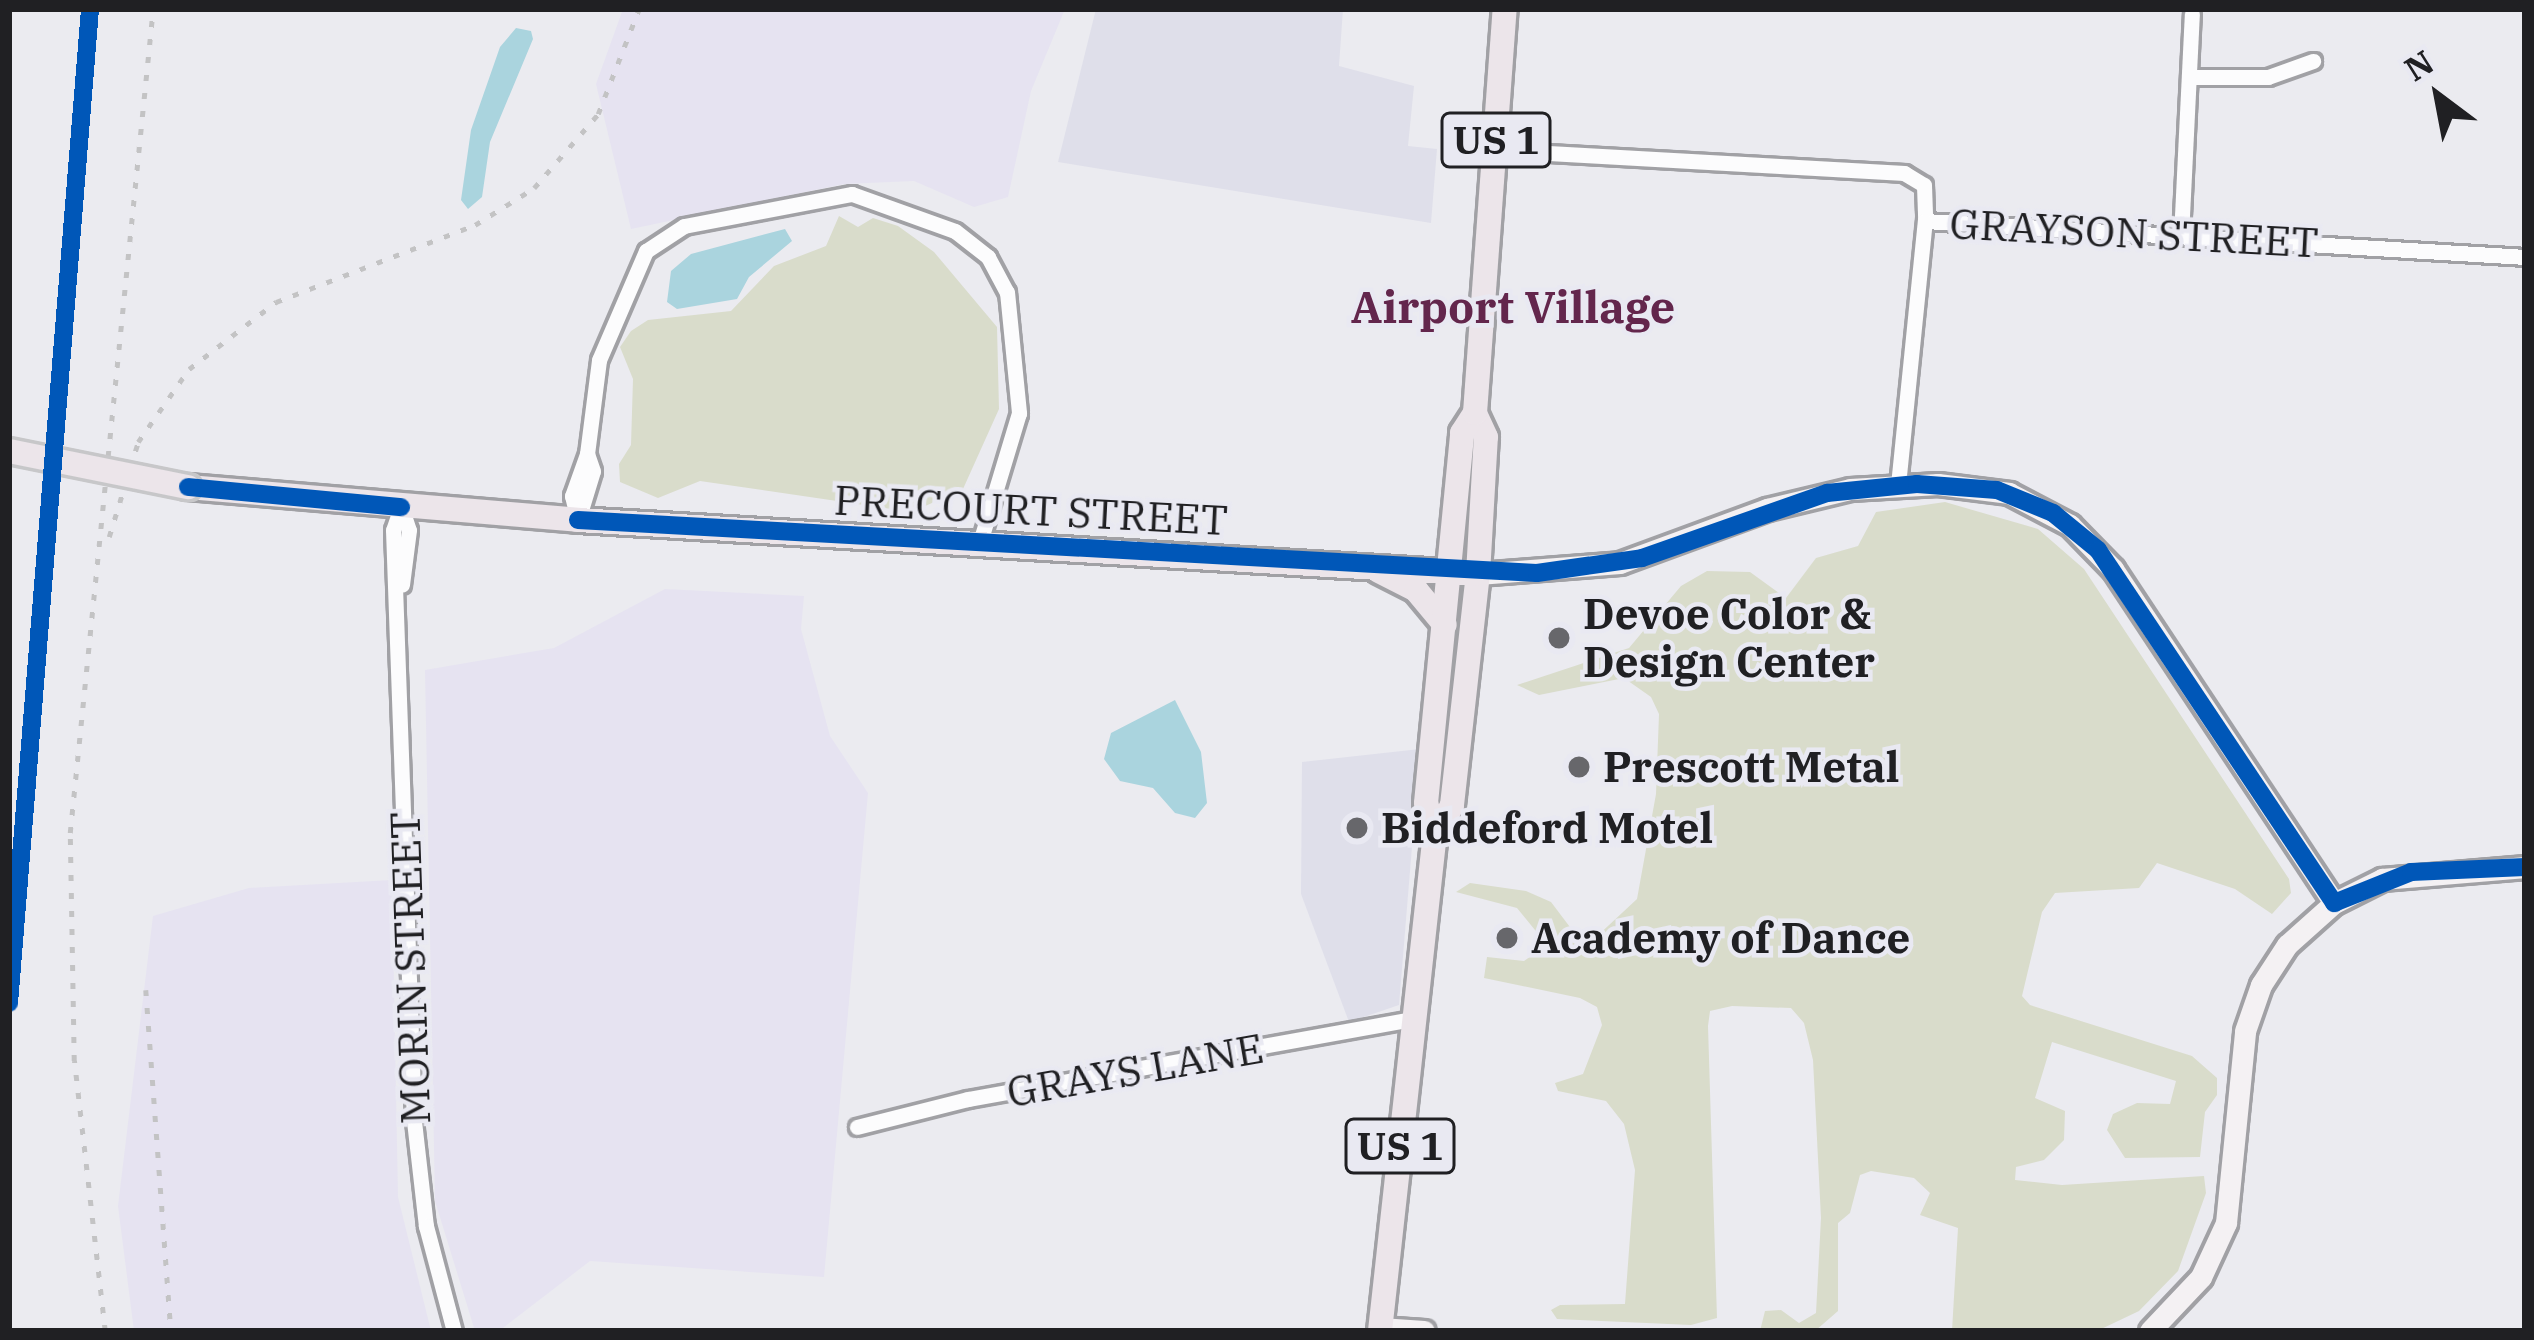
<!DOCTYPE html>
<html>
<head>
<meta charset="utf-8">
<style>
  body { margin:0 }
  #map { position:relative; width:2534px; height:1340px; overflow:hidden; background:#ebebf0; font-family:"IBM Plex Serif",serif }
  div>[style] { position:absolute }
  .built>* { inset:0; background:#dfdfea }
  .industrial>* { inset:0; background:#e6e3f1 }
  .green>* { inset:0; background:#d9dccb }
  .water>* { inset:0; background:#aad4de }
  .roads { filter:drop-shadow(3px 0 #a1a1a5) drop-shadow(-3px 0 #a1a1a5) drop-shadow(0 3px #a1a1a5) drop-shadow(0 -3px #a1a1a5) }
  .street>* { height:15px; margin:-7.5px; padding:0 7.5px; transform-origin:7.5px; border-radius:7.5px; background:#fcfcfd }
  .secondary>* { height:21px; margin:-10.5px; padding:0 10.5px; transform-origin:10.5px; border-radius:10.5px; background:#f4f1f3 }
  .primary>* { height:24px; margin:-12px; padding:0 12px; transform-origin:12px; border-radius:12px; background:#ece5ea }
  .rail>* { height:4.5px; margin-top:-2.25px; transform-origin:0; background:repeating-linear-gradient(90deg,#c3c3c4 0 6px,transparent 0 18px) }
  .bridges { filter:drop-shadow(3px 0 #c7c7c9) drop-shadow(-3px 0 #c7c7c9) drop-shadow(0 3px #c7c7c9) drop-shadow(0 -3px #c7c7c9) }
  .primary-bridge>* { height:24px; margin:-12px; padding:0 12px; transform-origin:12px; border-radius:12px; background:#ece5ea }
  .cycleway>* { height:18px; margin:-9px; padding:0 9px; transform-origin:9px; border-radius:9px; background:#0057b8 }
  .dots>* { width:33px; height:33px; translate:-50% -50%; box-sizing:border-box; border:6px solid #e9e9f2; border-radius:50% }
  span { translate:-50% -50%; white-space:nowrap; text-align:center; line-height:1.15; -webkit-text-stroke:9px #e9e9f2; paint-order:stroke }
  .shield-label span { padding:3px 9px; background:#e9e9f2; border:3px solid; border-radius:9px; -webkit-text-stroke-width:0 }
  .shield-label { font-size:39px; color:#202023; font-weight:700 }
  .street-label { font-size:42px; color:#202023 }
  .poi-label { font-size:42px; color:#202023; font-weight:700 }
  .left { translate:0 -50%; text-align:left }
  .neighbourhood-label { font-size:45px; color:#63264c; font-weight:700 }
  .frame { position:absolute; inset:0; border:12px solid #202023; pointer-events:none }
  .north { position:absolute; left:2378px; top:36px; width:120px; height:120px; -webkit-text-stroke:9px #e9e9f2; paint-order:stroke; rotate:328deg; font-size:33px; font-weight:700; line-height:48px; text-align:center; color:#202023 }
  .north::after { content:''; display:block; margin:auto; width:42px; height:54px; background:#202023; clip-path:polygon(50% 0,100% 100%,50% 72%,0 100%) }
</style>
</head>
<body>
<div id="map">
  <div class="built">
    <i style="clip-path:polygon(1096px 9px,1343px 9px,1339px 66px,1414px 86px,1408px 146px,1437px 149px,1431px 223px,1058px 162px)"></i>
    <i style="clip-path:polygon(1420px 749px,1399px 1005px,1349px 1022px,1301px 894px,1302px 762px)"></i>
  </div>
  <div class="industrial">
    <i style="clip-path:polygon(623px 9px,1065px 9px,1031px 91px,1008px 197px,974px 207px,914px 181px,844px 184px,631px 229px,596px 84px)"></i>
    <i style="clip-path:polygon(665px 589px,804px 596px,801px 629px,830px 736px,868px 793px,824px 1277px,590px 1261px,499px 1331px,475px 1331px,435px 1201px,425px 670px,554px 648px)"></i>
    <i style="clip-path:polygon(392px 880px,398px 1197px,431px 1331px,134px 1331px,118px 1206px,153px 916px,249px 888px)"></i>
  </div>
  <div class="green">
    <i style="clip-path:polygon(839px 216px,858px 227px,873px 218px,898px 226px,934px 252px,997px 327px,999px 409px,963px 489px,912px 512px,700px 481px,658px 498px,620px 482px,619px 464px,631px 445px,633px 379px,620px 347px,631px 331px,648px 320px,731px 311px,774px 266px,826px 246px)"></i>
    <i style="clip-path:polygon(1945px 502px,2038px 529px,2084px 569px,2289px 879px,2291px 893px,2272px 914px,2235px 889px,2157px 863px,2139px 888px,2055px 893px,2042px 912px,2022px 996px,2030px 1005px,2192px 1056px,2217px 1078px,2217px 1095px,2205px 1112px,2200px 1157px,2125px 1158px,2107px 1130px,2113px 1114px,2137px 1103px,2170px 1104px,2176px 1081px,2052px 1042px,2035px 1098px,2065px 1111px,2064px 1140px,2044px 1160px,2016px 1167px,2015px 1180px,2062px 1185px,2204px 1176px,2206px 1193px,2178px 1271px,2139px 1311px,2097px 1331px,1952px 1331px,1958px 1228px,1920px 1215px,1930px 1193px,1914px 1178px,1871px 1171px,1860px 1175px,1850px 1213px,1838px 1223px,1838px 1311px,1815px 1331px,1760px 1331px,1765px 1311px,1781px 1310px,1799px 1323px,1816px 1313px,1821px 1218px,1813px 1060px,1804px 1023px,1791px 1008px,1732px 1006px,1710px 1011px,1708px 1026px,1717px 1318px,1691px 1325px,1557px 1319px,1551px 1310px,1560px 1305px,1625px 1304px,1635px 1170px,1624px 1124px,1606px 1101px,1558px 1091px,1555px 1083px,1583px 1074px,1602px 1025px,1597px 1007px,1580px 998px,1484px 978px,1487px 957px,1524px 961px,1537px 952px,1539px 935px,1517px 908px,1456px 892px,1470px 883px,1526px 891px,1551px 902px,1582px 943px,1594px 939px,1637px 899px,1656px 794px,1659px 714px,1651px 697px,1624px 678px,1539px 695px,1517px 685px,1629px 648px,1681px 586px,1707px 571px,1750px 572px,1786px 598px,1816px 558px,1858px 546px,1876px 512px)"></i>
  </div>
  <div class="water">
    <i style="clip-path:polygon(516px 28px,531px 31px,533px 39px,490px 142px,482px 197px,468px 209px,461px 200px,471px 130px,500px 47px)"></i>
    <i style="clip-path:polygon(785px 229px,792px 241px,749px 277px,737px 299px,677px 309px,667px 302px,671px 271px,691px 254px)"></i>
    <i style="clip-path:polygon(1175px 700px,1201px 752px,1207px 803px,1195px 818px,1175px 813px,1153px 788px,1120px 781px,1104px 759px,1111px 733px)"></i>
  </div>
  <div class="roads">
    <div class="street">
      <i style="left:2189px;top:77px;width:79px"></i>
      <i style="left:2268px;top:77px;width:48px;rotate:-19.6deg"></i>
      <i style="left:1495px;top:150px;width:410px;rotate:3.2deg"></i>
      <i style="left:1904px;top:173px;width:23px;rotate:31deg"></i>
      <i style="left:1924px;top:185px;width:36px;rotate:88deg"></i>
      <i style="left:1925px;top:221px;width:601px;rotate:3.43deg"></i>
      <i style="left:2181px;top:236px;width:222px;rotate:-87.2deg"></i>
      <i style="left:1898px;top:485px;width:265px;rotate:-84.2deg"></i>
      <i style="left:401px;top:507px;width:24px;rotate:109deg"></i>
      <i style="left:393px;top:530px;width:591px;rotate:87.96deg"></i>
      <i style="left:414px;top:1121px;width:106px;rotate:83.5deg"></i>
      <i style="left:426px;top:1226px;width:109px;rotate:75.1deg"></i>
      <i style="left:402px;top:509px;width:22px;rotate:72deg"></i>
      <i style="left:409px;top:530px;width:55px;rotate:97.3deg"></i>
      <i style="left:578px;top:520px;width:51px;rotate:-73deg"></i>
      <i style="left:593px;top:471px;width:18px;rotate:-109deg"></i>
      <i style="left:587px;top:454px;width:95px;rotate:-82.7deg"></i>
      <i style="left:599px;top:360px;width:119px;rotate:-66.7deg"></i>
      <i style="left:646px;top:251px;width:45px;rotate:-33.3deg"></i>
      <i style="left:684px;top:226px;width:171px;rotate:-10.8deg"></i>
      <i style="left:852px;top:194px;width:109px;rotate:19.8deg"></i>
      <i style="left:955px;top:231px;width:42px;rotate:38.2deg"></i>
      <i style="left:988px;top:257px;width:40px;rotate:62deg"></i>
      <i style="left:1007px;top:292px;width:122px;rotate:84.3deg"></i>
      <i style="left:1019px;top:413px;width:135px;rotate:106.8deg"></i>
      <i style="left:578px;top:520px;width:25px;rotate:-104deg"></i>
      <i style="left:572px;top:496px;width:45px;rotate:-70.3deg"></i>
      <i style="left:857px;top:1127px;width:114px;rotate:-14.2deg"></i>
      <i style="left:968px;top:1099px;width:453px;rotate:-10.2deg"></i>
    </div>
    <div class="secondary">
      <i style="left:1478px;top:574px;width:142px;rotate:-4.4deg"></i>
      <i style="left:1620px;top:563px;width:157px;rotate:-20.2deg"></i>
      <i style="left:1767px;top:509px;width:85px;rotate:-13.5deg"></i>
      <i style="left:1850px;top:489px;width:88px;rotate:-3.3deg"></i>
      <i style="left:1938px;top:484px;width:72px;rotate:7.2deg"></i>
      <i style="left:2009px;top:493px;width:69px;rotate:27.7deg"></i>
      <i style="left:2070px;top:525px;width:62px;rotate:45.7deg"></i>
      <i style="left:2113px;top:569px;width:400px;rotate:56.5deg"></i>
      <i style="left:1380px;top:1328px;width:44px;rotate:3.9deg"></i>
      <i style="left:2150px;top:1331px;width:74px;rotate:-46.6deg"></i>
      <i style="left:2201px;top:1277px;width:60px;rotate:-65.2deg"></i>
      <i style="left:2226px;top:1223px;width:193px;rotate:-84.3deg"></i>
      <i style="left:2245px;top:1031px;width:49px;rotate:-70.8deg"></i>
      <i style="left:2261px;top:985px;width:48px;rotate:-57deg"></i>
      <i style="left:2287px;top:945px;width:63px;rotate:-41.8deg"></i>
      <i style="left:2334px;top:903px;width:54px;rotate:-26.6deg"></i>
      <i style="left:2382px;top:879px;width:144px;rotate:-4.8deg"></i>
    </div>
    <div class="primary">
      <i style="left:188px;top:487px;width:391px;rotate:4.8deg"></i>
      <i style="left:578px;top:520px;width:902px;rotate:3.43deg"></i>
      <i style="left:1379px;top:571px;width:42px;rotate:27.2deg"></i>
      <i style="left:1416px;top:590px;width:45px;rotate:50.4deg"></i>
      <i style="left:1435px;top:836px;width:35px;rotate:-61deg"></i>
      <i style="left:1452px;top:805px;width:232px;rotate:-83.6deg"></i>
      <i style="left:1478px;top:574px;width:137px;rotate:-86.7deg"></i>
      <i style="left:1486px;top:437px;width:26px;rotate:-115deg"></i>
      <i style="left:1380px;top:1331px;width:498px;rotate:-83.7deg"></i>
      <i style="left:1435px;top:836px;width:34px;rotate:-105deg"></i>
      <i style="left:1426px;top:803px;width:372px;rotate:-84.4deg"></i>
      <i style="left:1462px;top:433px;width:24px;rotate:-57deg"></i>
      <i style="left:1475px;top:413px;width:405px;rotate:-85.8deg"></i>
    </div>
  </div>
  <div class="rail">
    <i style="left:109px;top:537px;width:99px;rotate:-73deg"></i>
    <i style="left:138px;top:442px;width:89px;rotate:-55.1deg"></i>
    <i style="left:189px;top:369px;width:110px;rotate:-37.6deg"></i>
    <i style="left:276px;top:302px;width:213px;rotate:-21.2deg"></i>
    <i style="left:475px;top:225px;width:70px;rotate:-32.1deg"></i>
    <i style="left:534px;top:188px;width:98px;rotate:-49.1deg"></i>
    <i style="left:598px;top:114px;width:113px;rotate:-68.7deg"></i>
    <i style="left:146px;top:990px;width:342px;rotate:85.8deg"></i>
    <i style="left:105px;top:1331px;width:272px;rotate:-96.5deg"></i>
    <i style="left:74px;top:1061px;width:228px;rotate:-91deg"></i>
    <i style="left:70px;top:833px;width:828px;rotate:-84.25deg"></i>
  </div>
  <div class="bridges">
    <div class="primary-bridge">
      <i style="left:9px;top:451px;width:183px;rotate:11.4deg"></i>
    </div>
  </div>
  <div class="cycleway">
    <i style="left:188px;top:487px;width:214px;rotate:5.4deg"></i>
    <i style="left:578px;top:520px;width:960px;rotate:3.16deg"></i>
    <i style="left:1537px;top:573px;width:106px;rotate:-8.1deg"></i>
    <i style="left:1642px;top:558px;width:196px;rotate:-19.4deg"></i>
    <i style="left:1827px;top:493px;width:90px;rotate:-5.7deg"></i>
    <i style="left:1917px;top:484px;width:80px;rotate:4.3deg"></i>
    <i style="left:1997px;top:490px;width:61px;rotate:22.3deg"></i>
    <i style="left:2053px;top:513px;width:58px;rotate:39.4deg"></i>
    <i style="left:2098px;top:550px;width:425px;rotate:56.2deg"></i>
    <i style="left:2334px;top:903px;width:83px;rotate:-21.9deg"></i>
    <i style="left:2411px;top:872px;width:114px;rotate:-2.5deg"></i>
    <i style="left:9px;top:1003px;width:997px;rotate:-85.34deg"></i>
  </div>
  <div class="dots">
    <i style="left:1559px;top:638px;background:#67676b"></i>
    <i style="left:1579px;top:767px;background:#67676b"></i>
    <i style="left:1357px;top:828px;background:#67676b"></i>
    <i style="left:1507px;top:938px;background:#67676b"></i>
  </div>
  <div class="shield-label">
    <span style="left:1496px;top:140px">US 1</span>
    <span style="left:1400px;top:1146px">US 1</span>
  </div>
  <div class="street-label">
    <span style="left:2134px;top:233px;rotate:3deg">GRAYSON STREET</span>
    <span style="left:1031px;top:510px;rotate:3deg">PRECOURT STREET</span>
    <span style="left:410px;top:968px;rotate:-92deg">MORIN STREET</span>
    <span style="left:1135px;top:1070px;rotate:-10deg">GRAYS LANE</span>
  </div>
  <div class="poi-label">
    <span class="left" style="left:1583px;top:638px">Devoe Color &amp;<br>Design Center</span>
    <span class="left" style="left:1603px;top:767px">Prescott Metal</span>
    <span class="left" style="left:1381px;top:828px">Biddeford Motel</span>
    <span class="left" style="left:1531px;top:938px">Academy of Dance</span>
  </div>
  <div class="neighbourhood-label">
    <span style="left:1513px;top:307px">Airport Village</span>
  </div>
  <div class="frame"></div>
  <div class="north">N</div>
</div>
</body>
</html>
